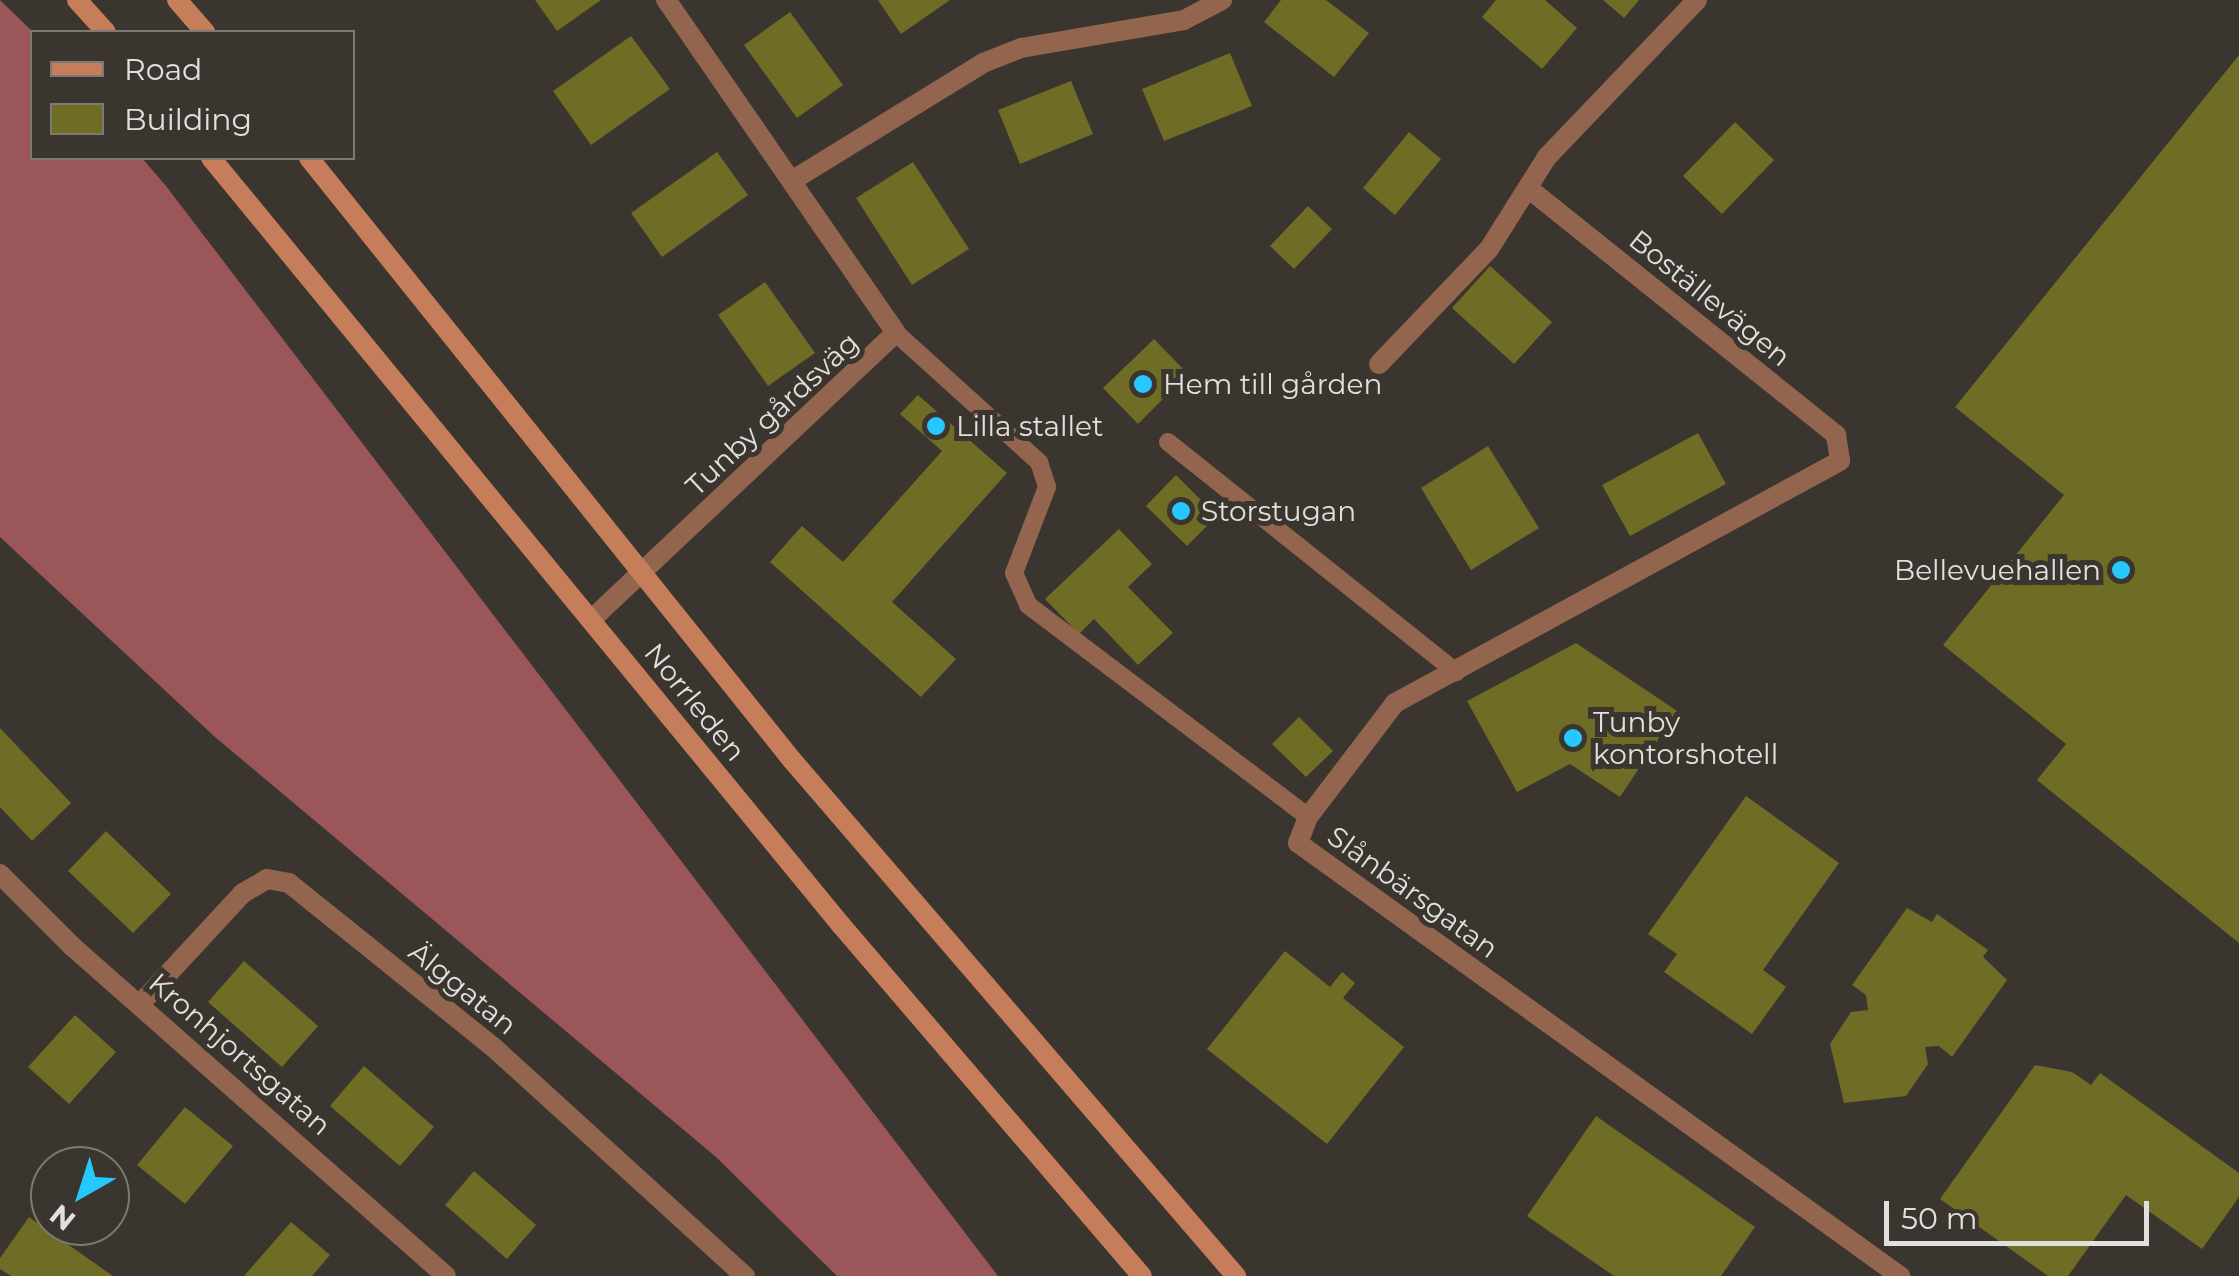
<!DOCTYPE html>
<html>
<head>
<meta charset="utf-8">
<style>
  body { margin:0 }
  #map { position:relative; width:2239px; height:1276px; overflow:hidden; background:#3a352f; font-family:Montserrat,sans-serif }
  div>[style] { position:absolute }
  .forest>* { inset:0; background:#9b565a }
  .building>* { inset:0; background:#6f6c25 }
  .service>* { height:18px; margin:-9px; padding:0 9px; transform-origin:9px; border-radius:9px; background:#93654f }
  .minor>* { height:20px; margin:-10px; padding:0 10px; transform-origin:10px; border-radius:10px; background:#93654f }
  .secondary>* { height:20px; margin:-10px; padding:0 10px; transform-origin:10px; border-radius:10px; background:#c67d5a }
  .dots>* { width:28px; height:28px; translate:-50% -50%; box-sizing:border-box; border:5px solid #3a352f; border-radius:50% }
  span { translate:-50% -50%; white-space:nowrap; text-align:center; line-height:1.15; -webkit-text-stroke:10px #3a352f; paint-order:stroke }
  .street-label { font-size:28px; color:#e2e0dc }
  .poi-label { font-size:28px; color:#e2e0dc }
  .left { translate:0 -50%; text-align:left }
  .right { translate:-100% -50%; text-align:right }
  .legend { position:absolute; left:30px; top:30px; width:325px; height:130px; box-sizing:border-box; background:#3a352f; border:2px solid #7d7974; margin:0; padding:12px 18px; list-style:none; font-size:30px; color:#e2e0dc }
  .legend li { display:flex; align-items:center; gap:20px; height:50px }
  .legend b { width:50px; border:2px solid #7d7974 }
  .north { position:absolute; left:30px; top:1146px; width:100px; height:100px; box-sizing:border-box; background:#3a352f; border:2px solid #7d7974; border-radius:50%; rotate:219deg; font-size:28px; font-weight:700; line-height:40px; text-align:center; color:#e2e0dc }
  .north::after { content:''; display:block; margin:auto; width:35px; height:45px; background:#27c8ff; clip-path:polygon(50% 0,100% 100%,50% 72%,0 100%) }
  .scale { position:absolute; left:1884px; top:1201px; width:265px; height:45px; box-sizing:border-box; border:5px solid #e2e0dc; border-top:0; padding-left:12px; font-size:30px; line-height:35px; white-space:nowrap; color:#e2e0dc; -webkit-text-stroke:8px #3a352f; paint-order:stroke }
</style>
</head>
<body>
<div id="map">
  <div class="forest">
    <i style="clip-path:polygon(0 0,33px 32px,32px 158px,142px 158px,166px 186px,998px 1276px,837px 1276px,716px 1157px,215px 737px,0 537px)"></i>
  </div>
  <div class="building">
    <i style="clip-path:polygon(535px 0,601px 0,557px 31px)"></i>
    <i style="clip-path:polygon(878px 0,950px 0,901px 34px)"></i>
    <i style="clip-path:polygon(1281px 0,1326px 0,1369px 33px,1334px 77px,1264px 22px)"></i>
    <i style="clip-path:polygon(1496px 0,1545px 0,1577px 28px,1542px 69px,1482px 17px)"></i>
    <i style="clip-path:polygon(1603px 0,1639px 0,1624px 18px)"></i>
    <i style="clip-path:polygon(790px 12px,843px 85px,797px 118px,744px 45px)"></i>
    <i style="clip-path:polygon(631px 36px,670px 89px,591px 145px,553px 91px)"></i>
    <i style="clip-path:polygon(1230px 53px,1252px 106px,1164px 141px,1142px 89px)"></i>
    <i style="clip-path:polygon(2239px 55px,2239px 943px,2037px 780px,2066px 744px,1943px 645px,2064px 495px,1955px 407px)"></i>
    <i style="clip-path:polygon(1071px 81px,1093px 134px,1020px 164px,998px 110px)"></i>
    <i style="clip-path:polygon(1735px 122px,1774px 160px,1722px 214px,1683px 176px)"></i>
    <i style="clip-path:polygon(1409px 132px,1441px 159px,1395px 215px,1363px 188px)"></i>
    <i style="clip-path:polygon(717px 152px,748px 195px,662px 257px,631px 213px)"></i>
    <i style="clip-path:polygon(913px 162px,969px 249px,912px 285px,856px 198px)"></i>
    <i style="clip-path:polygon(1308px 206px,1332px 229px,1294px 269px,1270px 246px)"></i>
    <i style="clip-path:polygon(1490px 266px,1552px 322px,1514px 364px,1452px 308px)"></i>
    <i style="clip-path:polygon(765px 282px,815px 353px,768px 386px,718px 315px)"></i>
    <i style="clip-path:polygon(1154px 339px,1188px 374px,1138px 424px,1103px 388px)"></i>
    <i style="clip-path:polygon(918px 395px,1007px 473px,892px 602px,956px 659px,921px 697px,770px 562px,802px 526px,843px 562px,942px 451px,900px 414px)"></i>
    <i style="clip-path:polygon(1698px 433px,1726px 484px,1630px 536px,1602px 485px)"></i>
    <i style="clip-path:polygon(1488px 446px,1539px 528px,1471px 570px,1421px 488px)"></i>
    <i style="clip-path:polygon(1176px 475px,1217px 516px,1187px 546px,1146px 506px)"></i>
    <i style="clip-path:polygon(1119px 529px,1152px 564px,1128px 587px,1173px 633px,1138px 665px,1094px 619px,1079px 634px,1045px 599px)"></i>
    <i style="clip-path:polygon(1576px 643px,1677px 711px,1620px 797px,1570px 764px,1517px 792px,1467px 701px)"></i>
    <i style="clip-path:polygon(1299px 717px,1333px 751px,1306px 777px,1272px 744px)"></i>
    <i style="clip-path:polygon(0 728px,71px 803px,32px 841px,0 807px)"></i>
    <i style="clip-path:polygon(1746px 796px,1839px 863px,1763px 970px,1786px 987px,1752px 1034px,1664px 972px,1677px 954px,1648px 934px)"></i>
    <i style="clip-path:polygon(106px 831px,171px 894px,133px 933px,68px 871px)"></i>
    <i style="clip-path:polygon(1907px 908px,1932px 922px,1937px 914px,1988px 950px,1983px 957px,2007px 980px,1952px 1057px,1939px 1046px,1925px 1047px,1928px 1064px,1906px 1096px,1844px 1103px,1830px 1044px,1851px 1012px,1868px 1010px,1866px 995px,1852px 985px)"></i>
    <i style="clip-path:polygon(1285px 951px,1330px 987px,1342px 972px,1355px 983px,1343px 998px,1404px 1047px,1327px 1144px,1207px 1049px)"></i>
    <i style="clip-path:polygon(244px 961px,318px 1026px,282px 1067px,208px 1002px)"></i>
    <i style="clip-path:polygon(75px 1015px,116px 1052px,69px 1104px,28px 1067px)"></i>
    <i style="clip-path:polygon(2035px 1065px,2072px 1072px,2091px 1085px,2100px 1073px,2239px 1173px,2239px 1197px,2202px 1249px,2126px 1195px,2068px 1276px,2048px 1276px,1940px 1199px)"></i>
    <i style="clip-path:polygon(364px 1066px,434px 1127px,400px 1166px,330px 1106px)"></i>
    <i style="clip-path:polygon(185px 1107px,233px 1146px,185px 1204px,137px 1165px)"></i>
    <i style="clip-path:polygon(1596px 1116px,1755px 1227px,1721px 1276px,1614px 1276px,1527px 1216px)"></i>
    <i style="clip-path:polygon(474px 1171px,536px 1225px,507px 1259px,445px 1205px)"></i>
    <i style="clip-path:polygon(29px 1217px,113px 1276px,11px 1276px,0 1269px,0 1258px)"></i>
    <i style="clip-path:polygon(291px 1222px,330px 1255px,312px 1276px,244px 1276px)"></i>
  </div>
  <div class="service">
    <i style="left:896px;top:333px;width:193px;rotate:42.1deg"></i>
    <i style="left:1039px;top:462px;width:26px;rotate:72deg"></i>
    <i style="left:1047px;top:487px;width:92px;rotate:111deg"></i>
    <i style="left:1014px;top:573px;width:35px;rotate:66deg"></i>
    <i style="left:1028px;top:605px;width:351px;rotate:37.1deg"></i>
    <i style="left:1168px;top:442px;width:369px;rotate:38.6deg"></i>
  </div>
  <div class="minor">
    <i style="left:793px;top:180px;width:223px;rotate:-31.6deg"></i>
    <i style="left:983px;top:63px;width:41px;rotate:-21.5deg"></i>
    <i style="left:1021px;top:48px;width:165px;rotate:-9.7deg"></i>
    <i style="left:1184px;top:20px;width:43px;rotate:-27.8deg"></i>
    <i style="left:1528px;top:188px;width:395px;rotate:38.7deg"></i>
    <i style="left:1836px;top:435px;width:26px;rotate:81deg"></i>
    <i style="left:1840px;top:461px;width:507px;rotate:151.46deg"></i>
    <i style="left:1395px;top:703px;width:143px;rotate:127.3deg"></i>
    <i style="left:1308px;top:817px;width:28px;rotate:111deg"></i>
    <i style="left:1298px;top:843px;width:742px;rotate:35.73deg"></i>
    <i style="left:1379px;top:364px;width:159px;rotate:-46.3deg"></i>
    <i style="left:1489px;top:249px;width:109px;rotate:-57.8deg"></i>
    <i style="left:1547px;top:157px;width:217px;rotate:-46.3deg"></i>
    <i style="left:592px;top:619px;width:417px;rotate:-43.3deg"></i>
    <i style="left:896px;top:333px;width:405px;rotate:-124.6deg"></i>
    <i style="left:0;top:874px;width:103px;rotate:45deg"></i>
    <i style="left:73px;top:947px;width:497px;rotate:41.4deg"></i>
    <i style="left:141px;top:1003px;width:150px;rotate:-47.2deg"></i>
    <i style="left:243px;top:893px;width:28px;rotate:-30deg"></i>
    <i style="left:267px;top:879px;width:22px;rotate:10deg"></i>
    <i style="left:289px;top:883px;width:260px;rotate:38.8deg"></i>
    <i style="left:492px;top:1046px;width:342px;rotate:42.3deg"></i>
  </div>
  <div class="secondary">
    <i style="left:77px;top:0;width:43px;rotate:47.8deg"></i>
    <i style="left:177px;top:0;width:43px;rotate:48.8deg"></i>
    <i style="left:211px;top:158px;width:993px;rotate:50.6deg"></i>
    <i style="left:841px;top:925px;width:462px;rotate:49.4deg"></i>
    <i style="left:309px;top:158px;width:772px;rotate:51.26deg"></i>
    <i style="left:792px;top:760px;width:681px;rotate:49.29deg"></i>
  </div>
  <div class="dots">
    <i style="left:1143px;top:384px;background:#27c8ff"></i>
    <i style="left:936px;top:426px;background:#27c8ff"></i>
    <i style="left:1181px;top:511px;background:#27c8ff"></i>
    <i style="left:2121px;top:570px;background:#27c8ff"></i>
    <i style="left:1573px;top:738px;background:#27c8ff"></i>
  </div>
  <div class="street-label">
    <span style="left:1710px;top:298px;rotate:39deg">Boställevägen</span>
    <span style="left:772px;top:414px;rotate:-43deg">Tunby gårdsväg</span>
    <span style="left:695px;top:702px;rotate:51deg">Norrleden</span>
    <span style="left:1413px;top:892px;rotate:36deg">Slånbärsgatan</span>
    <span style="left:463px;top:988px;rotate:39deg">Älggatan</span>
    <span style="left:240px;top:1054px;rotate:41deg">Kronhjortsgatan</span>
  </div>
  <div class="poi-label">
    <span class="left" style="left:1163px;top:384px">Hem till gården</span>
    <span class="left" style="left:956px;top:426px">Lilla stallet</span>
    <span class="left" style="left:1201px;top:511px">Storstugan</span>
    <span class="right" style="left:2101px;top:570px">Bellevuehallen</span>
    <span class="left" style="left:1593px;top:738px">Tunby<br>kontorshotell</span>
  </div>
  <ul class="legend">
  <li><b style="height:12px;background:#c67d5a"></b>Road</li>
  <li><b style="height:28px;background:#6f6c25"></b>Building</li>
  </ul>
  <div class="north">N</div>
  <div class="scale">50 m</div>
</div>
</body>
</html>
